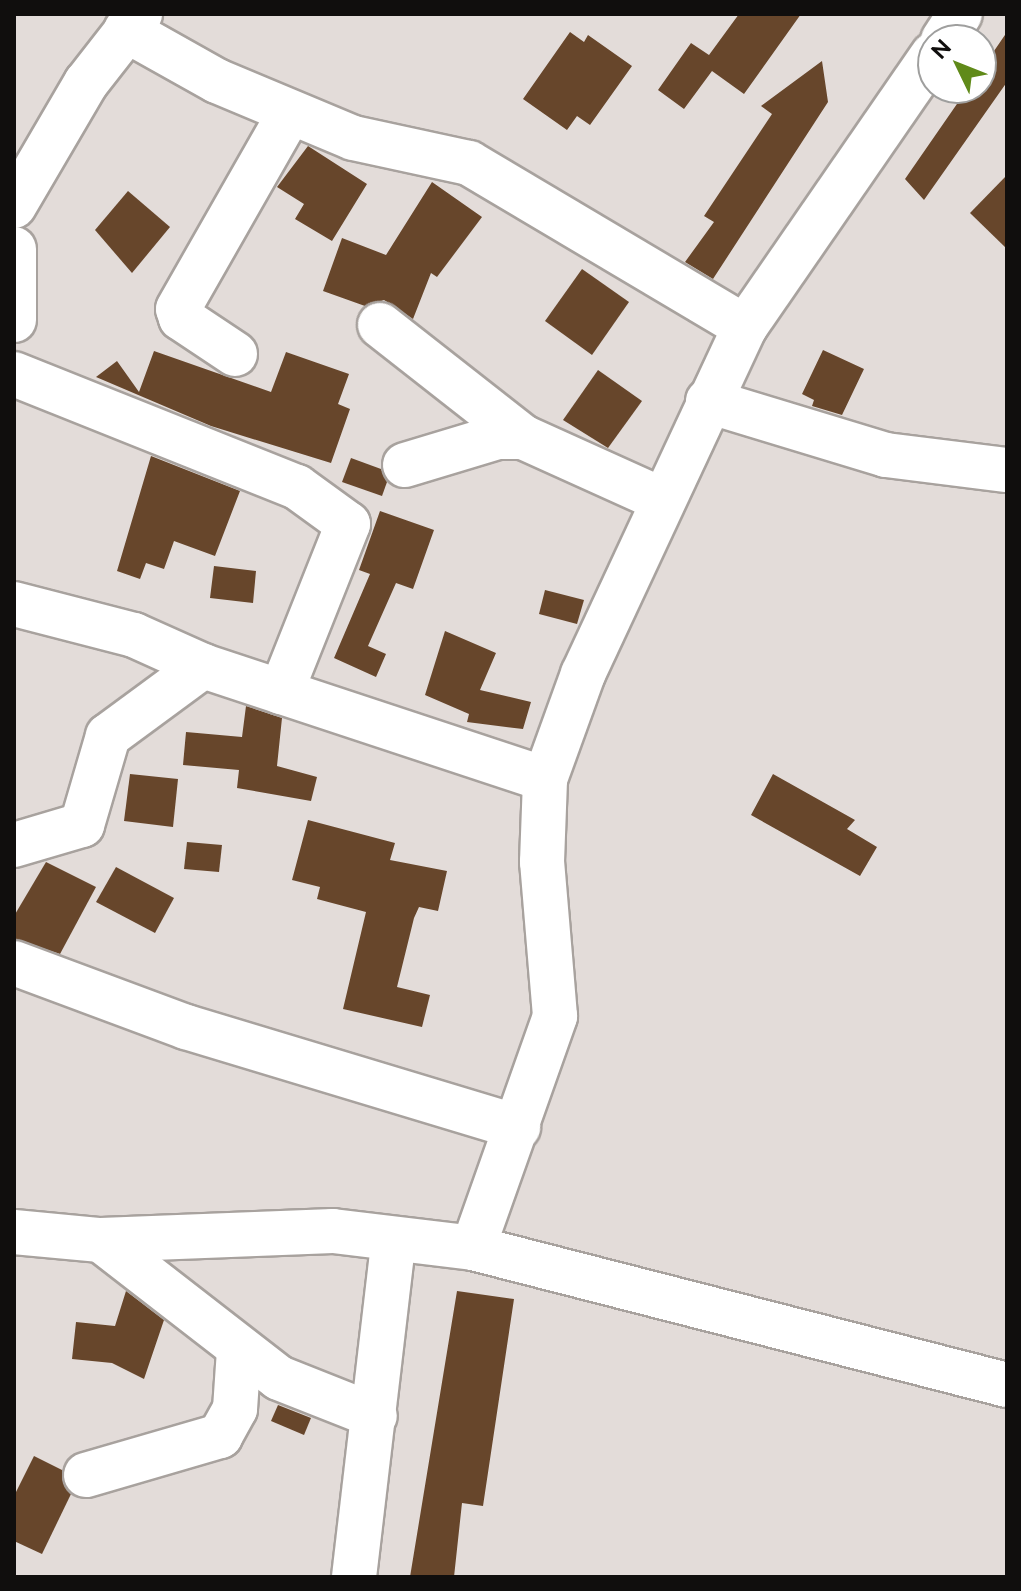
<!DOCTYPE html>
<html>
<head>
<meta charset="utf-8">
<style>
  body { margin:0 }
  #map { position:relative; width:1021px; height:1591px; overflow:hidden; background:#e3dcd9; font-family:Raleway,sans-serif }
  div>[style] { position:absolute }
  .building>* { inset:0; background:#67462b }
  .roads { filter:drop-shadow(2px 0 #a8a29e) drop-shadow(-2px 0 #a8a29e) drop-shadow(0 2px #a8a29e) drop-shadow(0 -2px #a8a29e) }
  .minor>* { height:44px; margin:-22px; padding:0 22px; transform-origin:22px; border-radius:22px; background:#fff }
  span { translate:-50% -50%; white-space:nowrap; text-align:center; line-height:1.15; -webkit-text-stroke:8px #fff; paint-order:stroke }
  .frame { position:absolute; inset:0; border:16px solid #100e0d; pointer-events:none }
  .north { position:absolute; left:917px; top:24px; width:80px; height:80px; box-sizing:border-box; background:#fff; border:2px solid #9f9f9e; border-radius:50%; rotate:313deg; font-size:22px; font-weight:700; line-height:32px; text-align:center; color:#100e0d }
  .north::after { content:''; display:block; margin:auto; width:28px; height:36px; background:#608a19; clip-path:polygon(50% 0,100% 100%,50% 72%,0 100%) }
</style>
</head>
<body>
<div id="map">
  <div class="building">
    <i style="clip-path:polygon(739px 14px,801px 14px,744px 94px,712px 71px,684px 109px,658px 90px,691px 43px,709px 55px)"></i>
    <i style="clip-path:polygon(570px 32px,584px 42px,588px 35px,632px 66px,590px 125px,577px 116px,567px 130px,523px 99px)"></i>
    <i style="clip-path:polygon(1007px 32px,1007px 82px,924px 200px,905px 179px,968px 88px,981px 88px,981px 70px)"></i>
    <i style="clip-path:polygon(822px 61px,828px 102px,713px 279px,685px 262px,714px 222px,704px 216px,772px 114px,761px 106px)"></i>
    <i style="clip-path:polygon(308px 146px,367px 184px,332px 241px,295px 219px,304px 204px,277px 187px)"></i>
    <i style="clip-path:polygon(1007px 175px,1007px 249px,970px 213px)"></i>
    <i style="clip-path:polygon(432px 182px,482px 217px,437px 277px,431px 273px,413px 319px,384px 300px,365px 306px,323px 291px,342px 238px,386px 255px)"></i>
    <i style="clip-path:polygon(128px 191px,170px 227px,132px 273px,95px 230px)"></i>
    <i style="clip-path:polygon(582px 269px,629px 302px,592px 355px,545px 321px)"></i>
    <i style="clip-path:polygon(823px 350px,864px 369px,842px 415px,812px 406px,814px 400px,802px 394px)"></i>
    <i style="clip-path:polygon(154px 351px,271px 392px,286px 352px,349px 374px,338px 404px,350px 409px,331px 463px,211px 426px,96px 377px,117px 361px,139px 392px)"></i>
    <i style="clip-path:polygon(598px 370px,642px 401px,608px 448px,563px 420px)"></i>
    <i style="clip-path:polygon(151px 456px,240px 491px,215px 556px,174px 541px,164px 569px,146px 563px,140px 579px,117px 571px)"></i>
    <i style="clip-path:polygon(351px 458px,381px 469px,387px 482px,382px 496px,342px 482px)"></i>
    <i style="clip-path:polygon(380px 511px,434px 530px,413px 589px,396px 583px,368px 646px,386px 654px,376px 677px,334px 658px,370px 574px,359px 570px)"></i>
    <i style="clip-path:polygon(214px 566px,256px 571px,253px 603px,210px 598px)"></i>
    <i style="clip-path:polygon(545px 590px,584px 600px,577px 624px,539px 614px)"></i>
    <i style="clip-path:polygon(445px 631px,496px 653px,480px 690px,531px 702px,523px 729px,467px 722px,469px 714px,425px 695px)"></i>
    <i style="clip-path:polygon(246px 706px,282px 718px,277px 766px,317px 777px,311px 801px,237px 788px,239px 770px,183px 765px,186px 732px,242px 737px)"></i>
    <i style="clip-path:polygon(130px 774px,178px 779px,173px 827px,124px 821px)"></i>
    <i style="clip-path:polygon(773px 774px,855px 820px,847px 829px,877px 847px,860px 876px,751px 815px)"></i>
    <i style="clip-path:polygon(308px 820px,395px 843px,390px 860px,447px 871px,438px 911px,419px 907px,414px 918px,397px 987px,430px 995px,422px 1027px,343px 1009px,366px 912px,317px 899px,320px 887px,292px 880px)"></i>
    <i style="clip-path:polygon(187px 842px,222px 845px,219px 872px,184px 869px)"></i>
    <i style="clip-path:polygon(46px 862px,96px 887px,60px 954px,14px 939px,14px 916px)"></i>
    <i style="clip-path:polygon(116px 867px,174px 898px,155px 933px,96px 902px)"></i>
    <i style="clip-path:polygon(126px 1291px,164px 1320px,144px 1379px,112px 1363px,72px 1359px,76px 1322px,115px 1326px)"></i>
    <i style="clip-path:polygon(457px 1291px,514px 1299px,483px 1506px,462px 1503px,454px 1577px,410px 1577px)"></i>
    <i style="clip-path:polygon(278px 1405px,311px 1418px,304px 1435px,271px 1421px)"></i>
    <i style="clip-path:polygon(34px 1456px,62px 1470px,71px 1494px,42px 1554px,14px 1541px,14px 1496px)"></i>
  </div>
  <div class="roads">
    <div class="minor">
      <i style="left:126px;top:30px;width:104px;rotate:29.3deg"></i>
      <i style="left:217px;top:81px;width:147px;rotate:22.7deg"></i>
      <i style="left:353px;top:138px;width:119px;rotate:12.2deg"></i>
      <i style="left:469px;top:163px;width:321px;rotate:30.7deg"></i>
      <i style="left:943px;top:40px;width:31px;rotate:-57deg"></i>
      <i style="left:14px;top:206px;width:143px;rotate:-59.7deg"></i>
      <i style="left:86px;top:83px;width:88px;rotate:-52deg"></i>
      <i style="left:14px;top:249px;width:71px;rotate:90deg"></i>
      <i style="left:380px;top:325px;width:182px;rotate:38.1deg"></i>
      <i style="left:235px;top:354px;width:65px;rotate:-146.3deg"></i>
      <i style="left:181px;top:318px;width:9px;rotate:-108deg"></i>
      <i style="left:178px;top:309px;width:226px;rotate:-60.3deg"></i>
      <i style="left:14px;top:374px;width:305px;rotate:21.8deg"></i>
      <i style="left:297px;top:487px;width:63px;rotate:36deg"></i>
      <i style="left:348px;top:524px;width:181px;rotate:111.7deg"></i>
      <i style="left:708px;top:401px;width:186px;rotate:16.9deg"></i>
      <i style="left:886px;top:455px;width:122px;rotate:7.1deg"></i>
      <i style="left:405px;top:465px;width:97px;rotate:-16.8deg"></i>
      <i style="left:498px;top:437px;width:25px"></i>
      <i style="left:523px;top:437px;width:150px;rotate:24.3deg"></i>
      <i style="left:14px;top:604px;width:124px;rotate:14.5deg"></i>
      <i style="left:134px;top:635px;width:76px;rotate:24.2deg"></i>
      <i style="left:203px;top:666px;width:360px;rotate:18.3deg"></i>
      <i style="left:14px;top:845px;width:71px;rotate:-16.4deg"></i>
      <i style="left:82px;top:825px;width:93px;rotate:-73.7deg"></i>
      <i style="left:108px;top:736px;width:118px;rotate:-36.4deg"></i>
      <i style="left:14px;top:963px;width:184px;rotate:20.4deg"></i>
      <i style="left:186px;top:1027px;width:347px;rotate:16.8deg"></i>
      <i style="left:14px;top:1232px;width:87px;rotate:5.3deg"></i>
      <i style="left:101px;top:1240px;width:232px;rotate:-2.2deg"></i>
      <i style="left:333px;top:1231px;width:141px;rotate:6.9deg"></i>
      <i style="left:473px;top:1248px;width:551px;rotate:14.39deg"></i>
      <i style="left:101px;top:1240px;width:225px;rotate:37.8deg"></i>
      <i style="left:279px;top:1378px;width:103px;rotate:21.6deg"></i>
      <i style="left:473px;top:1248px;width:246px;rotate:-70.5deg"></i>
      <i style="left:555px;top:1016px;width:155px;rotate:-94.8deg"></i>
      <i style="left:542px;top:862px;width:83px;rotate:-87.9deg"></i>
      <i style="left:545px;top:779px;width:112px;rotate:-70.1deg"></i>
      <i style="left:583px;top:674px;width:383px;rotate:-65deg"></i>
      <i style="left:745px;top:327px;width:331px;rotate:-55.4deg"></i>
      <i style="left:86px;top:1475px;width:140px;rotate:-16.2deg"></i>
      <i style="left:220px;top:1436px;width:31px;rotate:-61deg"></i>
      <i style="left:235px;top:1409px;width:59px;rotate:-86.1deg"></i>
      <i style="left:354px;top:1577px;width:340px;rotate:-83.3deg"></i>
    </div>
  </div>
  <div class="frame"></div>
  <div class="north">N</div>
</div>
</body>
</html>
